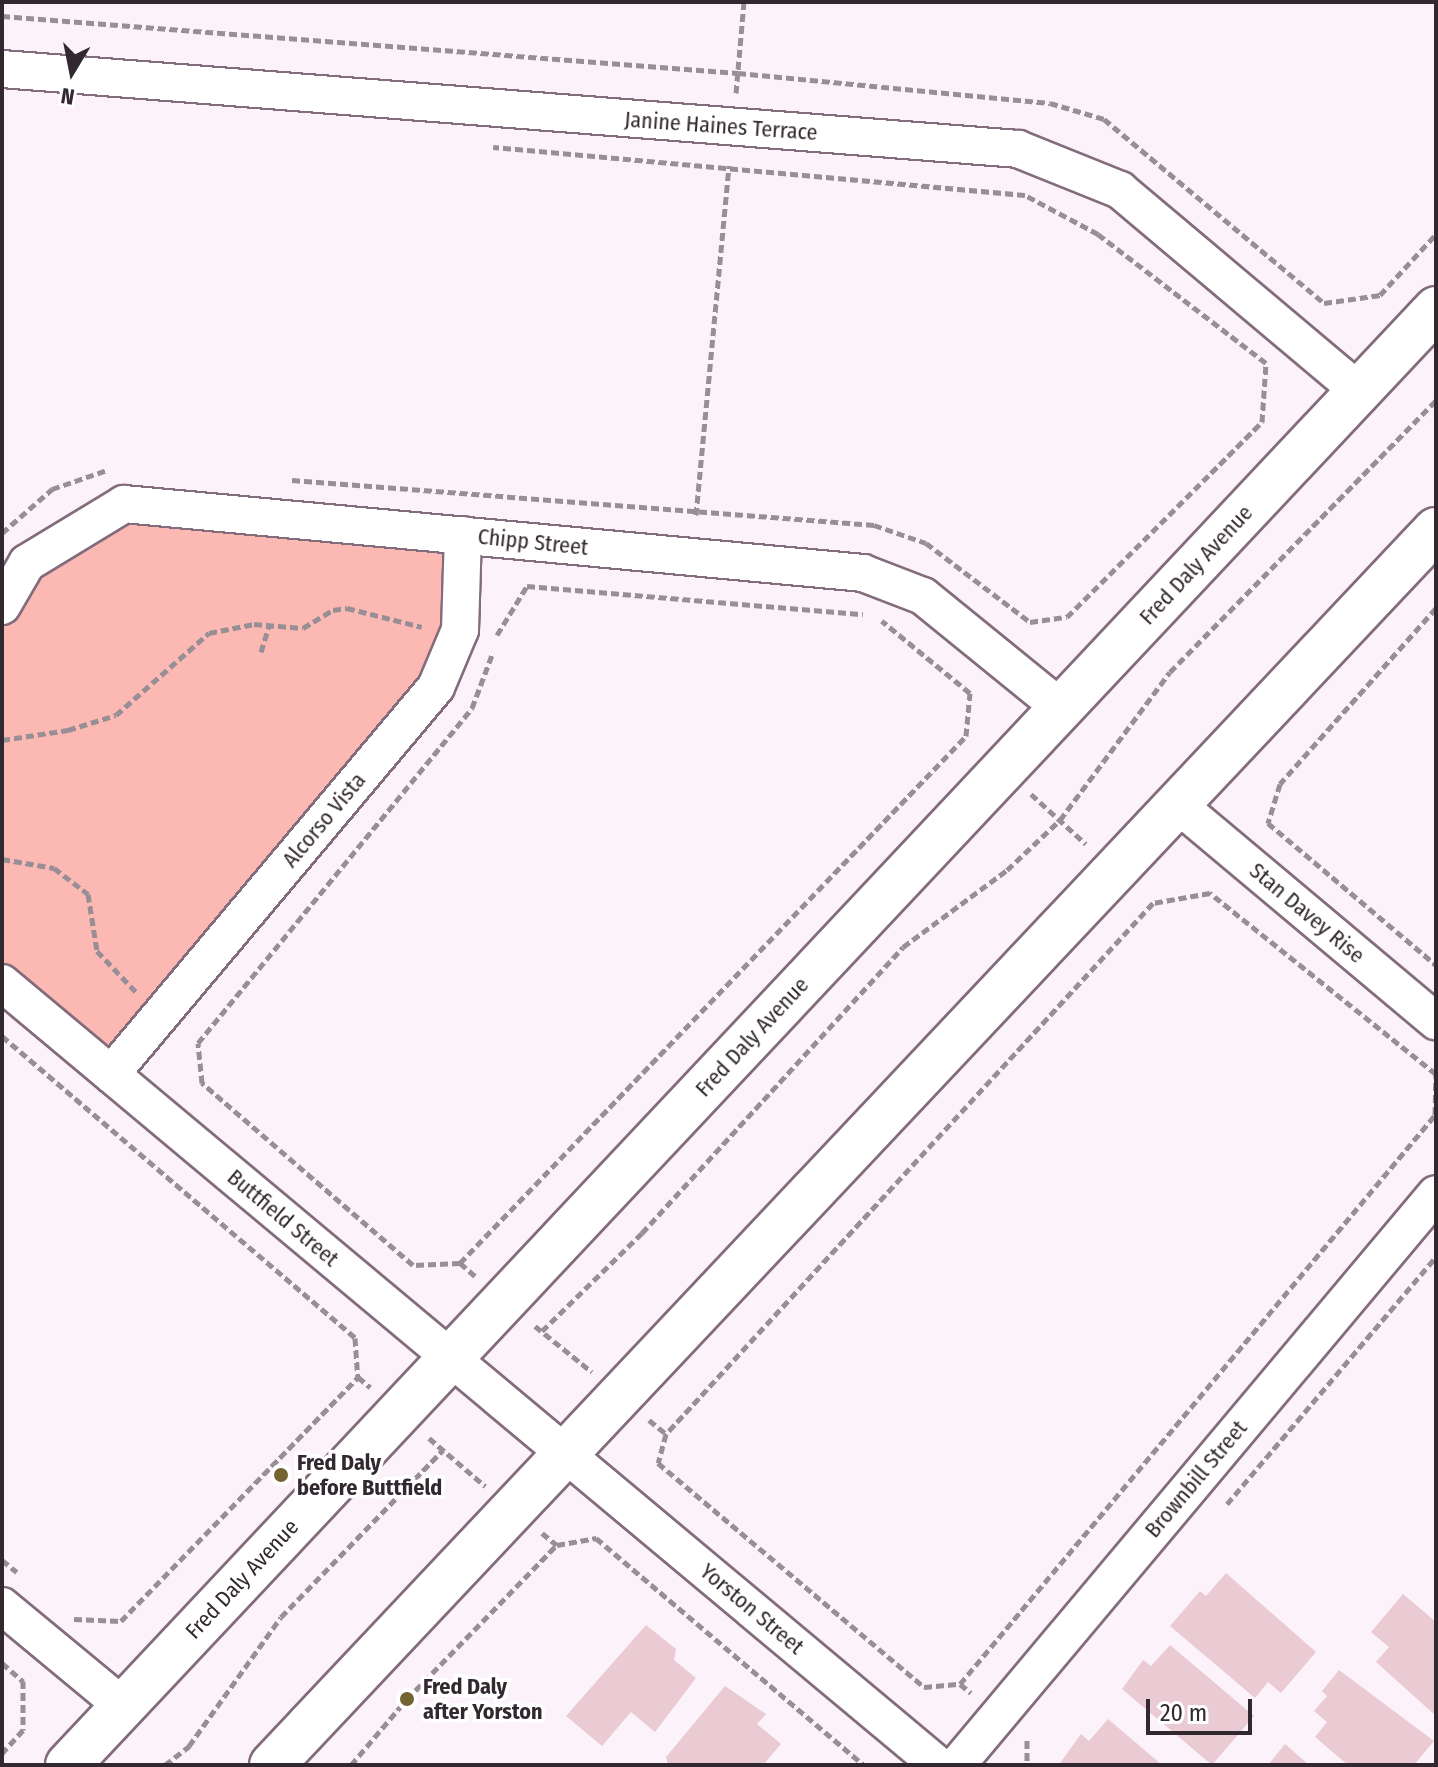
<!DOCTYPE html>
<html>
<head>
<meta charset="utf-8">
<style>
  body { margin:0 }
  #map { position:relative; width:1438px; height:1767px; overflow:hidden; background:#fcf2f9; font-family:"Fira Sans Condensed",sans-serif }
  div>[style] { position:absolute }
  .green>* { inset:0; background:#fcb9b3 }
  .building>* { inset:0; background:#eacbd3 }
  .path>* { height:5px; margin-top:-2.5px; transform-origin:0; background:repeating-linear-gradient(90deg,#988e95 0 8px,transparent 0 12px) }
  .roads { filter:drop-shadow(2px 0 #836c7c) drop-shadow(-2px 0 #836c7c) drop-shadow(0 2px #836c7c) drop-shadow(0 -2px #836c7c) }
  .street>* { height:36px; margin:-18px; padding:0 18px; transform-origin:18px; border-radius:18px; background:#fff }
  .secondary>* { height:44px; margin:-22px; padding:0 22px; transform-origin:22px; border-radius:22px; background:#fff }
  .dots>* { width:22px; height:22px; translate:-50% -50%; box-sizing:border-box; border:4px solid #fff; border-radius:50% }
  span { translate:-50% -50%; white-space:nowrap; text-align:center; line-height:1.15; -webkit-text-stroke:7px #fff; paint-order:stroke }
  .street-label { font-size:22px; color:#32282f }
  .poi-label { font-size:22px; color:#32282f; font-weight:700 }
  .left { translate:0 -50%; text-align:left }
  .frame { position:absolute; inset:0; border:4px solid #32282f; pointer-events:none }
  .north { position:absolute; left:32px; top:32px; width:80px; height:80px; -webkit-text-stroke:6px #fff; paint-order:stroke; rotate:190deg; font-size:22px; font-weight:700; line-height:32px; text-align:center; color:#32282f }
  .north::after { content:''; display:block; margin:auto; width:28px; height:36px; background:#32282f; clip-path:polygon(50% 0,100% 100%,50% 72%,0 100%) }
  .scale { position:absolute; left:1146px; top:1699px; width:106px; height:36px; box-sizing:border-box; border:4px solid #32282f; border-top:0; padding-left:10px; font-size:24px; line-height:28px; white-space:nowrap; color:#32282f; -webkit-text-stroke:6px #fff; paint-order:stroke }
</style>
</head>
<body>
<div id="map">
  <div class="green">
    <i style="clip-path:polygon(124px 504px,463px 535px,460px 630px,111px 1074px,2px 983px,2px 606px)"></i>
  </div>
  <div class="building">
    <i style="clip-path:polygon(1226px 1573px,1316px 1652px,1281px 1693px,1268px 1682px,1255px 1698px,1170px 1626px,1200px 1591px,1206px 1596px)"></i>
    <i style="clip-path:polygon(1403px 1594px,1436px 1622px,1436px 1716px,1376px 1662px,1389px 1647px,1371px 1632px)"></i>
    <i style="clip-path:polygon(646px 1625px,676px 1649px,674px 1660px,696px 1678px,655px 1732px,631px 1712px,602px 1746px,566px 1716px)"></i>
    <i style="clip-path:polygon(1170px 1645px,1254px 1716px,1212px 1765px,1122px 1689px,1143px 1660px,1151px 1666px)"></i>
    <i style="clip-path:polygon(1339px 1670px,1434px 1741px,1414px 1765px,1348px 1765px,1315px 1737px,1327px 1722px,1314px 1711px,1327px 1696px,1322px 1691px)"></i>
    <i style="clip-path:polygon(725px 1686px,766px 1714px,757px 1724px,781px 1744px,763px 1765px,668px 1765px,666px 1757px)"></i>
    <i style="clip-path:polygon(1108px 1719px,1162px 1765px,1060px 1763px,1081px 1734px,1089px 1741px)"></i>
    <i style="clip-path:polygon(1285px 1744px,1309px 1765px,1268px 1765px)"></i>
  </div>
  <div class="path">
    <i style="left:2px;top:16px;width:738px;rotate:4.43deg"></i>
    <i style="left:738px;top:73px;width:313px;rotate:5.5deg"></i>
    <i style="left:1050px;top:103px;width:56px;rotate:16.5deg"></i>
    <i style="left:1104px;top:119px;width:287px;rotate:39.9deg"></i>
    <i style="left:1324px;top:303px;width:57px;rotate:-8.1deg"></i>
    <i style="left:1380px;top:295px;width:83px;rotate:-47.4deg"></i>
    <i style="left:736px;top:93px;width:91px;rotate:-85deg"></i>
    <i style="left:292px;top:480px;width:584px;rotate:4.42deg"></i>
    <i style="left:874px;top:525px;width:55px;rotate:19.1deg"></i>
    <i style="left:926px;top:543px;width:131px;rotate:37.2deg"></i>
    <i style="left:1030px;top:622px;width:37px;rotate:-8deg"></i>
    <i style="left:1067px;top:617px;width:276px;rotate:-45deg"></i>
    <i style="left:1262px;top:422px;width:59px;rotate:-86.1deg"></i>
    <i style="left:1266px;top:363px;width:212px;rotate:-142.5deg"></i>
    <i style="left:1098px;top:234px;width:83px;rotate:-151.9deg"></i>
    <i style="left:1025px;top:195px;width:534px;rotate:-174.84deg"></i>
    <i style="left:696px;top:515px;width:351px;rotate:-84.6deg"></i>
    <i style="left:2px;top:533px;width:67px;rotate:-41.3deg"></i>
    <i style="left:52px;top:489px;width:58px;rotate:-19.1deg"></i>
    <i style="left:1436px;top:608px;width:235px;rotate:131.6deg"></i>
    <i style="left:1280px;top:784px;width:41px;rotate:107.1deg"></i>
    <i style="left:1268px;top:823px;width:220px;rotate:40.2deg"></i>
    <i style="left:497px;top:635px;width:57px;rotate:-58.5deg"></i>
    <i style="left:527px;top:586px;width:337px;rotate:4.8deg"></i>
    <i style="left:261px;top:652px;width:27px;rotate:-73deg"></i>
    <i style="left:2px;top:740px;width:67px;rotate:-8.6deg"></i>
    <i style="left:68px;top:730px;width:50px;rotate:-17.4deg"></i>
    <i style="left:116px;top:715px;width:124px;rotate:-41.4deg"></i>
    <i style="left:209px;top:633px;width:46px;rotate:-11.3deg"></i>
    <i style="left:254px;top:624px;width:49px;rotate:4.7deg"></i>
    <i style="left:303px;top:628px;width:35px;rotate:-31deg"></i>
    <i style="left:333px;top:610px;width:14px;rotate:-8deg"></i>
    <i style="left:347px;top:608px;width:77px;rotate:14.2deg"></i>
    <i style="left:1031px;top:794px;width:74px;rotate:42.3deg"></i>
    <i style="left:2px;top:859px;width:53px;rotate:9.8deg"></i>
    <i style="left:54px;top:868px;width:43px;rotate:37.4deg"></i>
    <i style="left:88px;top:894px;width:58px;rotate:81deg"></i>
    <i style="left:97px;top:951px;width:57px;rotate:46.4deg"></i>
    <i style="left:2px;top:1036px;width:465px;rotate:40.5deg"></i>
    <i style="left:355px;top:1338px;width:39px;rotate:86deg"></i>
    <i style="left:358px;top:1377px;width:16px;rotate:40deg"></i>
    <i style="left:460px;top:1263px;width:731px;rotate:-46.16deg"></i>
    <i style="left:966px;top:736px;width:43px;rotate:-84.7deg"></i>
    <i style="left:970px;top:693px;width:114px;rotate:-140.7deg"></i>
    <i style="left:475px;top:1276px;width:20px;rotate:-139deg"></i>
    <i style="left:460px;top:1263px;width:47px;rotate:177.6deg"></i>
    <i style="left:413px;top:1265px;width:279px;rotate:-139.2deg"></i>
    <i style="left:202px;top:1083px;width:40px;rotate:-95.7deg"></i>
    <i style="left:198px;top:1043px;width:433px;rotate:-50.7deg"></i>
    <i style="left:472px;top:708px;width:60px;rotate:-69.4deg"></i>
    <i style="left:535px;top:1326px;width:73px;rotate:38.9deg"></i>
    <i style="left:542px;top:1331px;width:140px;rotate:-44.4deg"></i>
    <i style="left:642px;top:1233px;width:387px;rotate:-47.6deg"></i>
    <i style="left:903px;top:947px;width:129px;rotate:-36.5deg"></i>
    <i style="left:1007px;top:870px;width:73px;rotate:-43.3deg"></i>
    <i style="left:1060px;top:820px;width:184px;rotate:-53.4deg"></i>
    <i style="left:1170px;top:672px;width:380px;rotate:-45.6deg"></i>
    <i style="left:649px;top:1420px;width:22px;rotate:39deg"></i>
    <i style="left:429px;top:1438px;width:74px;rotate:40.6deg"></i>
    <i style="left:1227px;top:1504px;width:324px;rotate:-49.8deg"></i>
    <i style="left:542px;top:1533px;width:19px;rotate:39deg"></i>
    <i style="left:2px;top:1560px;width:19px;rotate:39deg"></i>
    <i style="left:74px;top:1619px;width:47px;rotate:2.4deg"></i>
    <i style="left:121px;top:1621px;width:340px;rotate:-45.8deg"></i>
    <i style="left:2px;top:1663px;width:28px;rotate:41deg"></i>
    <i style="left:23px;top:1681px;width:49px;rotate:90deg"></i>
    <i style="left:23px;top:1730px;width:31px;rotate:132deg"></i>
    <i style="left:960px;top:1684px;width:741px;rotate:-50.14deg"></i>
    <i style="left:1435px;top:1115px;width:41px;rotate:-88.6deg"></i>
    <i style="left:1436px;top:1074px;width:290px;rotate:-141.3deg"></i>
    <i style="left:1210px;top:893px;width:58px;rotate:170deg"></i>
    <i style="left:1153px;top:903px;width:721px;rotate:132.53deg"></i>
    <i style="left:666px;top:1434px;width:30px;rotate:105deg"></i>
    <i style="left:658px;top:1463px;width:348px;rotate:40.1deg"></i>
    <i style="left:924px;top:1687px;width:36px;rotate:-5deg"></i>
    <i style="left:960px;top:1684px;width:14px;rotate:39deg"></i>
    <i style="left:1027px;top:1740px;width:25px;rotate:90deg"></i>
    <i style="left:165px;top:1765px;width:31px;rotate:-38deg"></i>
    <i style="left:189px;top:1746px;width:158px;rotate:-54.5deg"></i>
    <i style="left:281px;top:1617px;width:233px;rotate:-45.9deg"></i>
    <i style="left:351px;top:1765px;width:87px;rotate:-49.7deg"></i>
    <i style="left:407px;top:1699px;width:215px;rotate:-45.8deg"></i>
    <i style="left:557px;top:1545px;width:40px;rotate:-10deg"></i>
    <i style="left:596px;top:1538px;width:351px;rotate:40.3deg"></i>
  </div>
  <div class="roads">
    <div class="street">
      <i style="left:2px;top:69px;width:1019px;rotate:4.5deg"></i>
      <i style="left:1018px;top:149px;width:110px;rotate:21.9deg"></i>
      <i style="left:1120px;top:190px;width:312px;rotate:40.1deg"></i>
      <i style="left:2px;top:606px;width:50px;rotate:-59.8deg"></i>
      <i style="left:27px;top:563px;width:114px;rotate:-31.3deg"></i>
      <i style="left:124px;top:504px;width:742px;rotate:5.33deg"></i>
      <i style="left:863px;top:573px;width:64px;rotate:21deg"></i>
      <i style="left:923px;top:596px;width:178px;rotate:39.1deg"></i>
      <i style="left:1177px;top:804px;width:338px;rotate:40deg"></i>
      <i style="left:2px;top:983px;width:1220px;rotate:39.88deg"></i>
      <i style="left:111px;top:1074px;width:505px;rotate:-49.98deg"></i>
      <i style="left:436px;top:687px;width:62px;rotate:-67.2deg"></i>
      <i style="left:460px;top:630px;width:95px;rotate:-88.2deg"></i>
      <i style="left:2px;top:1606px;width:157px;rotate:39.6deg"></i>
      <i style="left:957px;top:1765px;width:745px;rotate:-50.01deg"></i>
    </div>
    <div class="secondary">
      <i style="left:68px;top:1765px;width:1998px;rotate:-46.78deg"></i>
      <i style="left:272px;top:1765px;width:1697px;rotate:-46.7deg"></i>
    </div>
  </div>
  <div class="dots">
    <i style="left:281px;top:1475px;background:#736431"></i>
    <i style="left:407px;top:1699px;background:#736431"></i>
  </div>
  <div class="street-label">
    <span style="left:721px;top:126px;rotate:4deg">Janine Haines Terrace</span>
    <span style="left:533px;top:542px;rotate:6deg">Chipp Street</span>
    <span style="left:1196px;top:565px;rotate:-47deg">Fred Daly Avenue</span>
    <span style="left:324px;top:820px;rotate:-50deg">Alcorso Vista</span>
    <span style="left:1307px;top:913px;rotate:40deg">Stan Davey Rise</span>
    <span style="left:752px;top:1037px;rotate:-47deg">Fred Daly Avenue</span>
    <span style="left:283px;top:1218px;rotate:40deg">Buttfield Street</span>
    <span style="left:1196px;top:1479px;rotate:-50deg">Brownbill Street</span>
    <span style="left:242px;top:1579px;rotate:-47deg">Fred Daly Avenue</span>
    <span style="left:752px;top:1609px;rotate:40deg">Yorston Street</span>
  </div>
  <div class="poi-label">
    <span class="left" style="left:297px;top:1475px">Fred Daly<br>before Buttfield</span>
    <span class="left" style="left:423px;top:1699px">Fred Daly<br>after Yorston</span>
  </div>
  <div class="frame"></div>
  <div class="north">N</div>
  <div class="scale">20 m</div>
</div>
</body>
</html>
